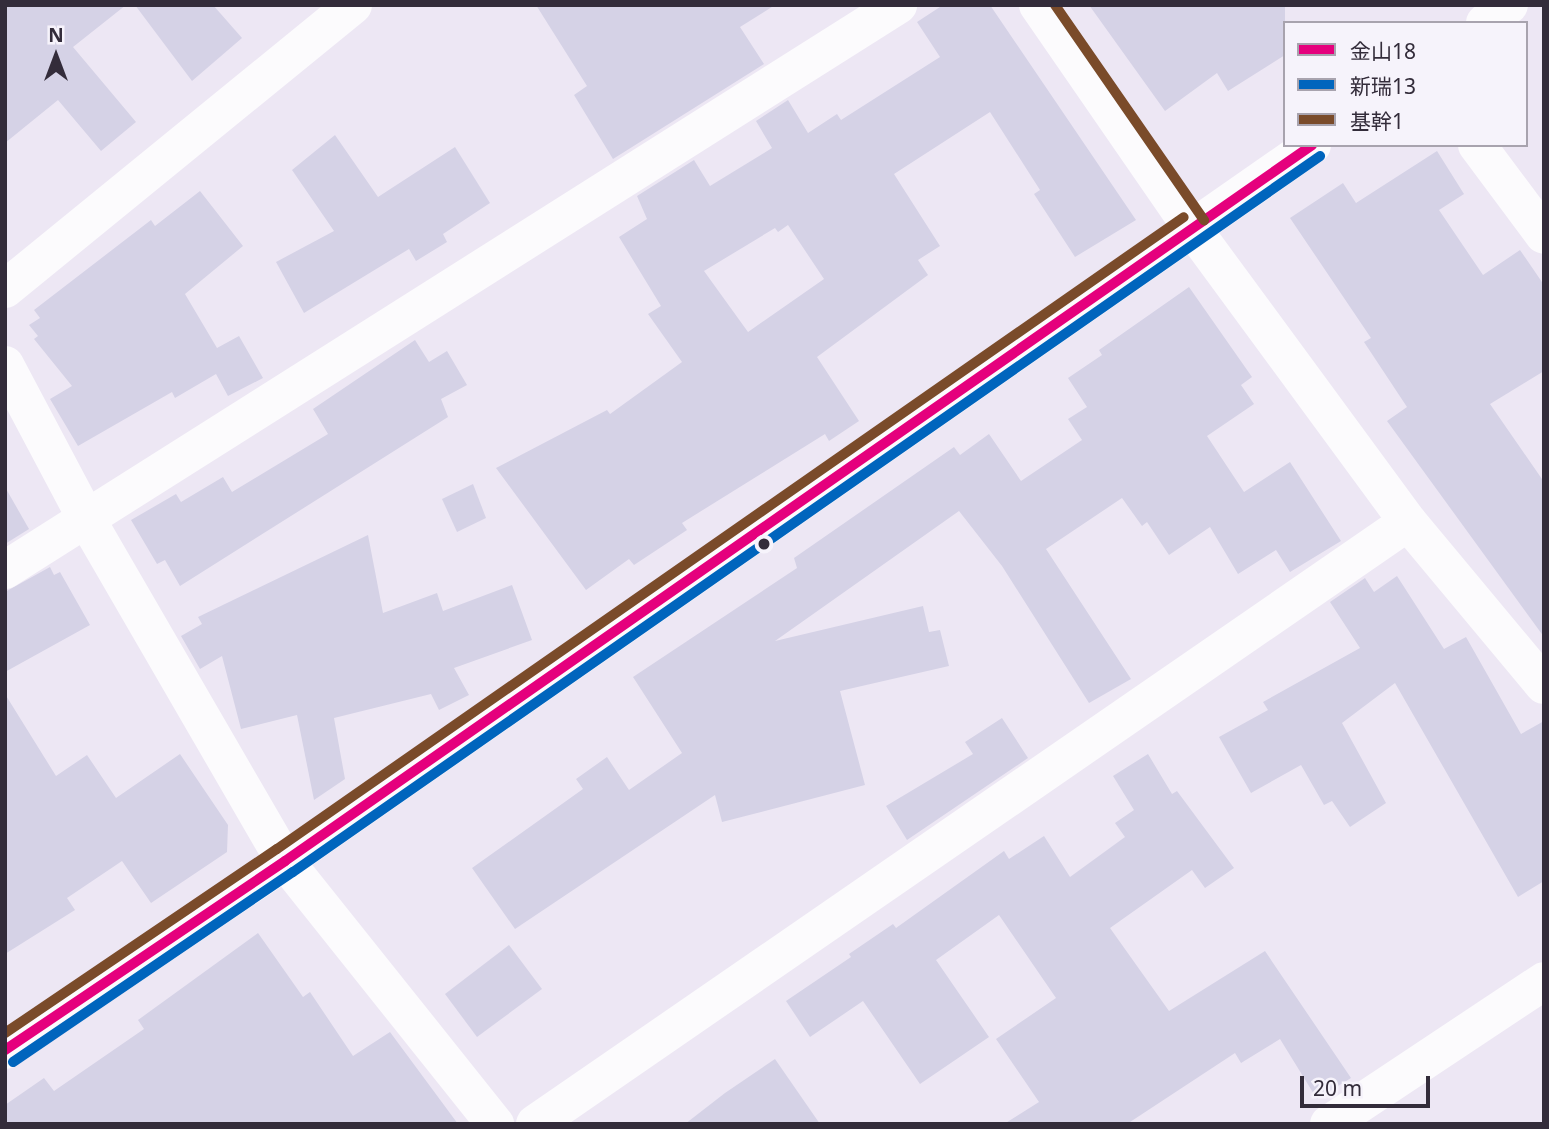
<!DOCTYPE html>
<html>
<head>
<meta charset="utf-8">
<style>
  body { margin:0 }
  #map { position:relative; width:1549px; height:1129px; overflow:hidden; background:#ede7f4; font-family:"Noto Sans","Noto Sans JP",sans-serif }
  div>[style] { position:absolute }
  .building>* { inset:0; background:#d5d2e6 }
  .street>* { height:38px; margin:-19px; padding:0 19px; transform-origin:19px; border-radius:19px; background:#fcfbfd }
  .secondary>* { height:38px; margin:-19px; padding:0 19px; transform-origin:19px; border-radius:19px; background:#fcfbfd }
  .bus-1>* { height:10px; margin:-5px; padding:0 5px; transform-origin:5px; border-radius:5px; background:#e5007d }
  .bus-2>* { height:10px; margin:-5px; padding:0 5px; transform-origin:5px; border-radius:5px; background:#0065bd }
  .bus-3>* { height:10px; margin:-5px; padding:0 5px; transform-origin:5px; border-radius:5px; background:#7a4b2a }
  .dots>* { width:19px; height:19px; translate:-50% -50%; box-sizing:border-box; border:4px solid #f6f3fb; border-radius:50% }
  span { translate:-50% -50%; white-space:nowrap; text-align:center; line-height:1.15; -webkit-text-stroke:7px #f6f3fb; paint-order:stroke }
  .frame { position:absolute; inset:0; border:7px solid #332c3a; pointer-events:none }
  .legend { position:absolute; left:1283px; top:21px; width:245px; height:126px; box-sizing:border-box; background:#f6f3fb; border:2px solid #a8a3ae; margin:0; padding:9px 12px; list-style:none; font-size:21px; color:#332c3a }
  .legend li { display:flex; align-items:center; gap:14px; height:35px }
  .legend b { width:35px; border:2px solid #a8a3ae }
  .north { position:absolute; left:21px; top:21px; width:70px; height:70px; -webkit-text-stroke:5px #f6f3fb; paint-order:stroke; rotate:0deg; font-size:19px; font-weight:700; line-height:28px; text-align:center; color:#332c3a }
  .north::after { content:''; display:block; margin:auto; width:24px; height:32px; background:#332c3a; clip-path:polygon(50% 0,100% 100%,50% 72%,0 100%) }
  .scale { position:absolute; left:1300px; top:1076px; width:130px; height:32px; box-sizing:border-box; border:4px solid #332c3a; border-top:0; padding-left:9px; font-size:21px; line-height:24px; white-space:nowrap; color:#332c3a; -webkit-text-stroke:5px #f6f3fb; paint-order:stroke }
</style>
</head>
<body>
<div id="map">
  <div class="building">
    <i style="clip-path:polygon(5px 5px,126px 5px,73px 47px,136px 122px,101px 151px,58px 100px,5px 143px)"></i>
    <i style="clip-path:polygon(135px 5px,213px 5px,242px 38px,192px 81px)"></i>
    <i style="clip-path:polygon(536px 5px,775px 5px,740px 27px,764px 64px,613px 159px,574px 95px,587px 86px)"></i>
    <i style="clip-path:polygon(evenodd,943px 5px,990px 5px,1136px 220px,1075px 257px,1034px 194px,1040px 190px,990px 112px,894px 174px,940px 246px,918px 260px,928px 275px,817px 357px,859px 421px,829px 441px,825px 434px,682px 523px,687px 530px,634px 565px,629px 559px,586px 590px,496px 468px,607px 410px,610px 414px,682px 362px,648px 314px,661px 306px,619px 237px,647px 219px,637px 196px,694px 160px,710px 186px,772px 148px,756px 121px,788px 100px,808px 133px,837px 114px,841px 120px,940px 57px,917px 22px,943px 5px,788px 225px,824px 279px,748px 332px,704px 271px,775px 228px,778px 232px,788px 225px)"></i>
    <i style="clip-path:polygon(1089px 5px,1285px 5px,1285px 55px,1228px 91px,1217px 73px,1165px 111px)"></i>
    <i style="clip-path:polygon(335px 135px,378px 197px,455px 147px,490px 203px,443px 234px,447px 242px,416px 261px,409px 249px,304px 313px,276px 262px,334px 231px,292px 170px)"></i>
    <i style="clip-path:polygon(1437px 151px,1464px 194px,1439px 210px,1483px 275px,1520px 250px,1544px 285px,1544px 371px,1490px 404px,1544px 482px,1544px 637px,1387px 421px,1407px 407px,1364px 342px,1371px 338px,1290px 218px,1343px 183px,1356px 203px)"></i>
    <i style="clip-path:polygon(200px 191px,243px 246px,185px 294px,217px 348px,239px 336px,263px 378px,228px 396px,216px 374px,175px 398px,172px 392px,78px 446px,50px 399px,72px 386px,34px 339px,38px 336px,29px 325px,40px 318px,34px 310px,151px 220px,155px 226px)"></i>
    <i style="clip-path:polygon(1189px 287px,1252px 377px,1241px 385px,1254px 404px,1207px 436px,1244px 492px,1290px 462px,1341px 541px,1290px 572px,1276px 550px,1238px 574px,1210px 527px,1169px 555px,1147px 522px,1142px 526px,1122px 498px,1046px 549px,1131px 679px,1089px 703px,1002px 566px,959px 511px,775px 641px,923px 606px,929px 632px,940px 630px,949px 666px,840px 691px,865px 785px,722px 822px,715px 795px,515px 929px,472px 868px,583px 789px,576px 779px,607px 757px,629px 790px,682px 753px,633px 677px,797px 568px,794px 558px,954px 447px,960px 455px,989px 434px,1021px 481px,1082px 440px,1068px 419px,1087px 407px,1068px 378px,1102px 355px,1099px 350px)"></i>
    <i style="clip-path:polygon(415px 340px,429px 362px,447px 351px,467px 385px,441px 399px,448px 417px,180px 586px,165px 560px,157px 564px,131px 520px,176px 494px,181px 502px,223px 477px,232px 492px,328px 434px,313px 409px)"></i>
    <i style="clip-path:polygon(473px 484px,486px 518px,457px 532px,442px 499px)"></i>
    <i style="clip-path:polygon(5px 487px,29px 529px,5px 544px)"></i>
    <i style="clip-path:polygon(368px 535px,383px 613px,437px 593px,443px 611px,512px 585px,532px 640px,454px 668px,469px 695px,439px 710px,431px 694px,334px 718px,345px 779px,314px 800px,297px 715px,241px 729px,222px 656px,200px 669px,181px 636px,202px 624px,198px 617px)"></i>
    <i style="clip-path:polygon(50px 567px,54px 575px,60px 572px,90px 625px,5px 672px,5px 592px)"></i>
    <i style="clip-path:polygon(1397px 576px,1444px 649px,1466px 637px,1521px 734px,1544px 721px,1544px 881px,1518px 897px,1395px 683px,1342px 723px,1386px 803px,1350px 827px,1332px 801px,1324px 805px,1301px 765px,1251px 793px,1219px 737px,1268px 710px,1263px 702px,1360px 648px,1330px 602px,1365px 578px,1374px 592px)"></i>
    <i style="clip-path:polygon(5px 694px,56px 776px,87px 755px,116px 798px,180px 754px,228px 825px,227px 852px,151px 903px,122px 861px,67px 898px,75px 910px,5px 954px)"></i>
    <i style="clip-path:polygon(1002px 718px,1028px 758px,907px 840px,886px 806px,973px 754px,965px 742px)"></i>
    <i style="clip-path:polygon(1148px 754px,1172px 794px,1177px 791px,1234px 868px,1205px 888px,1192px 870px,1110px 928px,1169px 1011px,1265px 951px,1351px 1078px,1317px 1099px,1280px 1039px,1241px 1063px,1235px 1053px,1127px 1124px,1004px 1124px,1039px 1102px,996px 1039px,1056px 998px,999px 915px,936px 960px,989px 1037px,920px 1084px,863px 1001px,810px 1037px,786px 1001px,851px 957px,849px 954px,893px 924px,896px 928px,1004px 851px,1009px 859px,1044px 836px,1070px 877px,1125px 837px,1115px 823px,1134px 810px,1113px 776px)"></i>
    <i style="clip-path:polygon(258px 933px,303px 997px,310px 992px,353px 1056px,390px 1032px,458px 1124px,5px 1124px,5px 1105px,44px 1078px,54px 1091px,144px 1029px,138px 1020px)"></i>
    <i style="clip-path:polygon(509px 945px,542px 989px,477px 1037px,445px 994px)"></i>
    <i style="clip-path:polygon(775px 1059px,820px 1124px,685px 1124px,725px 1093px)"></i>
  </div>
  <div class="street">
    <i style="left:1477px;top:145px;width:112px;rotate:53.3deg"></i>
    <i style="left:1192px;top:228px;width:365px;rotate:53.7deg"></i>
    <i style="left:1408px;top:522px;width:212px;rotate:50.2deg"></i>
    <i style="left:5px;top:365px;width:175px;rotate:62.1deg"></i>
    <i style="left:87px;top:520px;width:394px;rotate:59.9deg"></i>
    <i style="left:285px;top:861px;width:337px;rotate:51.4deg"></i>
    <i style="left:5px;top:570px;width:1057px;rotate:-32.32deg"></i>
    <i style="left:535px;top:1124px;width:1060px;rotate:-34.59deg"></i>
    <i style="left:1329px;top:1124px;width:258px;rotate:-33.6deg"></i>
  </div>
  <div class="secondary">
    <i style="left:1038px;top:5px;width:271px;rotate:55.4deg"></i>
    <i style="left:1485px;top:23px;width:30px;rotate:-37deg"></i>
    <i style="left:5px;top:289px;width:449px;rotate:-39.2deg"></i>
    <i style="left:5px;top:1050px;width:338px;rotate:-34deg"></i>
    <i style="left:285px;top:861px;width:1252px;rotate:-34.88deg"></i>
  </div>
  <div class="bus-1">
    <i style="left:5px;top:1050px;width:338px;rotate:-34deg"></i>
    <i style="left:285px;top:861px;width:1252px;rotate:-34.88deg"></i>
  </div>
  <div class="bus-2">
    <i style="left:13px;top:1062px;width:338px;rotate:-34.2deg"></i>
    <i style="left:293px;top:872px;width:1252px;rotate:-34.88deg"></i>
  </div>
  <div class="bus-3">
    <i style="left:1055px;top:5px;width:262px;rotate:55.3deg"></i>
    <i style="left:5px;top:1033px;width:328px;rotate:-34.1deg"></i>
    <i style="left:277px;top:849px;width:1105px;rotate:-34.87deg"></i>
  </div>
  <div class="dots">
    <i style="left:764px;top:544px;background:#332c3a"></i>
  </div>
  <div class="frame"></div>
  <ul class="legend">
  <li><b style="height:9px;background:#e5007d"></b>金山18</li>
  <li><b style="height:9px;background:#0065bd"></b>新瑞13</li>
  <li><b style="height:9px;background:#7a4b2a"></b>基幹1</li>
  </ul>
  <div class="north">N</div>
  <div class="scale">20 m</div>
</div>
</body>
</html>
